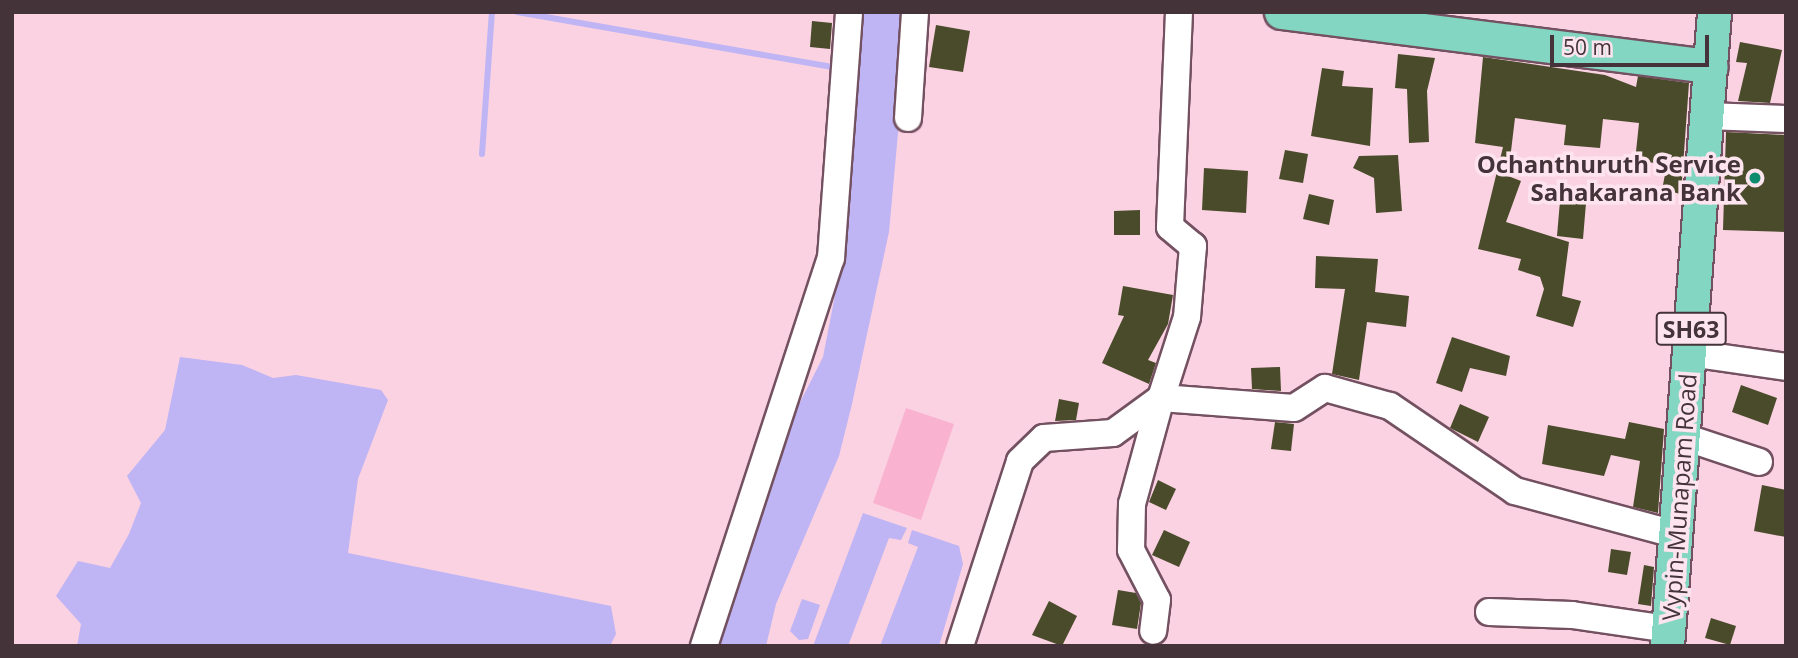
<!DOCTYPE html>
<html>
<head>
<meta charset="utf-8">
<style>
  body { margin:0 }
  #map { position:relative; width:1798px; height:658px; overflow:hidden; background:#fbd2e2; font-family:"Open Sans",sans-serif }
  div>[style] { position:absolute }
  .green>* { inset:0; background:#fab2d1 }
  .water>* { inset:0; background:#bfb4f4 }
  .stream>* { height:6px; margin:-3px; padding:0 3px; transform-origin:3px; border-radius:3px; background:#bfb4f4 }
  .building>* { inset:0; background:#494b2b }
  .roads { filter:drop-shadow(2px 0 #735160) drop-shadow(-2px 0 #735160) drop-shadow(0 2px #735160) drop-shadow(0 -2px #735160) }
  .minor>* { height:26px; margin:-13px; padding:0 13px; transform-origin:13px; border-radius:13px; background:#fff }
  .major>* { height:33px; margin:-16.5px; padding:0 16.5px; transform-origin:16.5px; border-radius:16.5px; background:#83d6c1 }
  .dots>* { width:19px; height:19px; translate:-50% -50%; box-sizing:border-box; border:4px solid #fde4ee; border-radius:50% }
  span { translate:-50% -50%; white-space:nowrap; text-align:center; line-height:1.15; -webkit-text-stroke:7px #fde4ee; paint-order:stroke }
  .shield-label span { padding:2px 5px; background:#fde4ee; border:2px solid; border-radius:5px; -webkit-text-stroke-width:0 }
  .shield-label { font-size:23px; color:#44343a; font-weight:700 }
  .poi-label { font-size:24px; color:#44343a; font-weight:700 }
  .right { translate:-100% -50%; text-align:right }
  .street-label { font-size:24px; color:#44343a }
  .frame { position:absolute; inset:0; border:14px solid #44343a; pointer-events:none }
  .scale { position:absolute; left:1550px; top:35px; width:159px; height:32px; box-sizing:border-box; border:4px solid #44343a; border-top:0; padding-left:9px; font-size:21px; line-height:24px; white-space:nowrap; color:#44343a; -webkit-text-stroke:5px #fde4ee; paint-order:stroke }
</style>
</head>
<body>
<div id="map">
  <div class="green">
    <i style="clip-path:polygon(906px 408px,954px 424px,921px 520px,873px 503px)"></i>
  </div>
  <div class="water">
    <i style="clip-path:polygon(856px 12px,909px 12px,889px 232px,852px 404px,839px 456px,776px 604px,766px 646px,709px 646px,783px 436px,823px 357px,843px 254px)"></i>
    <i style="clip-path:polygon(180px 357px,242px 365px,273px 378px,296px 375px,381px 390px,388px 400px,358px 479px,348px 553px,611px 606px,616px 634px,610px 646px,77px 646px,81px 624px,56px 596px,78px 561px,110px 568px,129px 534px,141px 503px,127px 476px,165px 430px)"></i>
    <i style="clip-path:polygon(863px 513px,907px 528px,901px 540px,889px 538px,848px 646px,813px 646px)"></i>
    <i style="clip-path:polygon(912px 530px,959px 546px,963px 564px,939px 646px,880px 646px,918px 547px,908px 543px)"></i>
    <i style="clip-path:polygon(802px 599px,820px 605px,808px 639px,799px 640px,790px 631px)"></i>
  </div>
  <div class="stream">
    <i style="left:517px;top:12px;width:326px;rotate:9.9deg"></i>
    <i style="left:482px;top:154px;width:142px;rotate:-86deg"></i>
  </div>
  <div class="building">
    <i style="clip-path:polygon(812px 21px,832px 23px,830px 49px,810px 47px)"></i>
    <i style="clip-path:polygon(936px 25px,970px 31px,963px 72px,929px 67px)"></i>
    <i style="clip-path:polygon(1740px 42px,1782px 50px,1770px 103px,1738px 101px,1747px 63px,1736px 62px)"></i>
    <i style="clip-path:polygon(1398px 54px,1435px 58px,1427px 91px,1429px 142px,1409px 143px,1407px 89px,1395px 88px)"></i>
    <i style="clip-path:polygon(1483px 57px,1605px 75px,1636px 87px,1638px 76px,1689px 83px,1681px 194px,1662px 190px,1667px 164px,1635px 161px,1639px 123px,1603px 119px,1600px 148px,1564px 145px,1566px 125px,1515px 118px,1508px 176px,1521px 181px,1506px 222px,1569px 242px,1562px 296px,1581px 301px,1573px 327px,1536px 316px,1544px 289px,1540px 277px,1518px 270px,1521px 259px,1478px 249px,1503px 147px,1475px 143px)"></i>
    <i style="clip-path:polygon(1322px 68px,1344px 71px,1342px 86px,1373px 88px,1370px 146px,1311px 136px)"></i>
    <i style="clip-path:polygon(1726px 132px,1786px 135px,1786px 232px,1723px 230px)"></i>
    <i style="clip-path:polygon(1285px 150px,1308px 154px,1303px 183px,1279px 179px)"></i>
    <i style="clip-path:polygon(1398px 155px,1402px 211px,1376px 213px,1374px 178px,1353px 168px,1359px 156px)"></i>
    <i style="clip-path:polygon(1204px 168px,1248px 171px,1246px 213px,1202px 210px)"></i>
    <i style="clip-path:polygon(1309px 194px,1334px 200px,1329px 225px,1303px 219px)"></i>
    <i style="clip-path:polygon(1560px 201px,1586px 203px,1583px 239px,1557px 236px)"></i>
    <i style="clip-path:polygon(1140px 210px,1140px 235px,1114px 235px,1114px 211px)"></i>
    <i style="clip-path:polygon(1316px 256px,1378px 259px,1375px 292px,1409px 296px,1406px 327px,1367px 322px,1359px 380px,1332px 374px,1345px 289px,1315px 288px)"></i>
    <i style="clip-path:polygon(1123px 286px,1173px 295px,1168px 324px,1148px 360px,1156px 363px,1149px 384px,1102px 363px,1124px 316px,1118px 315px)"></i>
    <i style="clip-path:polygon(1452px 337px,1510px 356px,1506px 376px,1470px 368px,1462px 392px,1436px 383px)"></i>
    <i style="clip-path:polygon(1280px 367px,1281px 391px,1252px 389px,1251px 368px)"></i>
    <i style="clip-path:polygon(1741px 385px,1777px 398px,1768px 425px,1732px 412px)"></i>
    <i style="clip-path:polygon(1059px 399px,1079px 403px,1076px 420px,1055px 421px)"></i>
    <i style="clip-path:polygon(1460px 404px,1489px 417px,1478px 442px,1450px 428px)"></i>
    <i style="clip-path:polygon(1275px 422px,1294px 424px,1291px 451px,1271px 449px)"></i>
    <i style="clip-path:polygon(1629px 422px,1664px 429px,1658px 513px,1633px 507px,1640px 461px,1611px 455px,1604px 476px,1542px 464px,1548px 425px,1625px 439px)"></i>
    <i style="clip-path:polygon(1158px 480px,1176px 489px,1166px 510px,1149px 502px)"></i>
    <i style="clip-path:polygon(1762px 485px,1786px 490px,1786px 537px,1754px 531px)"></i>
    <i style="clip-path:polygon(1164px 530px,1190px 542px,1179px 567px,1152px 555px)"></i>
    <i style="clip-path:polygon(1611px 549px,1631px 552px,1627px 575px,1608px 572px)"></i>
    <i style="clip-path:polygon(1644px 565px,1654px 567px,1651px 606px,1638px 604px)"></i>
    <i style="clip-path:polygon(1118px 590px,1136px 593px,1141px 603px,1137px 629px,1112px 625px)"></i>
    <i style="clip-path:polygon(1049px 601px,1077px 616px,1062px 646px,1032px 635px)"></i>
    <i style="clip-path:polygon(1711px 618px,1736px 626px,1730px 645px,1705px 638px)"></i>
  </div>
  <div class="roads">
    <div class="minor">
      <i style="left:1179px;top:12px;width:215px;rotate:92.4deg"></i>
      <i style="left:1170px;top:227px;width:30px;rotate:40deg"></i>
      <i style="left:1193px;top:246px;width:71px;rotate:94.8deg"></i>
      <i style="left:1187px;top:317px;width:85px;rotate:107.8deg"></i>
      <i style="left:1161px;top:398px;width:133px;rotate:4.3deg"></i>
      <i style="left:1294px;top:408px;width:37px;rotate:-33deg"></i>
      <i style="left:1325px;top:388px;width:67px;rotate:15.5deg"></i>
      <i style="left:1390px;top:406px;width:151px;rotate:34.2deg"></i>
      <i style="left:1515px;top:491px;width:169px;rotate:15.1deg"></i>
      <i style="left:1707px;top:116px;width:79px;rotate:2.2deg"></i>
      <i style="left:908px;top:118px;width:106px;rotate:-86.2deg"></i>
      <i style="left:1689px;top:353px;width:98px;rotate:8.2deg"></i>
      <i style="left:1684px;top:437px;width:79px;rotate:18.4deg"></i>
      <i style="left:1489px;top:612px;width:83px;rotate:2.1deg"></i>
      <i style="left:1572px;top:615px;width:97px;rotate:8.3deg"></i>
      <i style="left:704px;top:646px;width:408px;rotate:-71.9deg"></i>
      <i style="left:831px;top:258px;width:247px;rotate:-85.8deg"></i>
      <i style="left:960px;top:646px;width:194px;rotate:-72deg"></i>
      <i style="left:1020px;top:461px;width:33px;rotate:-44deg"></i>
      <i style="left:1044px;top:438px;width:69px;rotate:-4.1deg"></i>
      <i style="left:1113px;top:433px;width:59px;rotate:-36.1deg"></i>
      <i style="left:1161px;top:398px;width:110px;rotate:105.3deg"></i>
      <i style="left:1132px;top:504px;width:46px;rotate:91.2deg"></i>
      <i style="left:1131px;top:550px;width:56px;rotate:62.5deg"></i>
      <i style="left:1157px;top:600px;width:31px;rotate:97deg"></i>
    </div>
    <div class="major">
      <i style="left:1281px;top:12px;width:433px;rotate:7.2deg"></i>
      <i style="left:1667px;top:646px;width:636px;rotate:-85.76deg"></i>
    </div>
  </div>
  <div class="dots">
    <i style="left:1755px;top:178px;background:#0c8b6f"></i>
  </div>
  <div class="shield-label">
    <span style="left:1691px;top:329px">SH63</span>
  </div>
  <div class="poi-label">
    <span class="right" style="left:1741px;top:178px">Ochanthuruth Service<br>Sahakarana Bank</span>
  </div>
  <div class="street-label">
    <span style="left:1679px;top:497px;rotate:-86deg">Vypin-Munapam Road</span>
  </div>
  <div class="frame"></div>
  <div class="scale">50 m</div>
</div>
</body>
</html>
